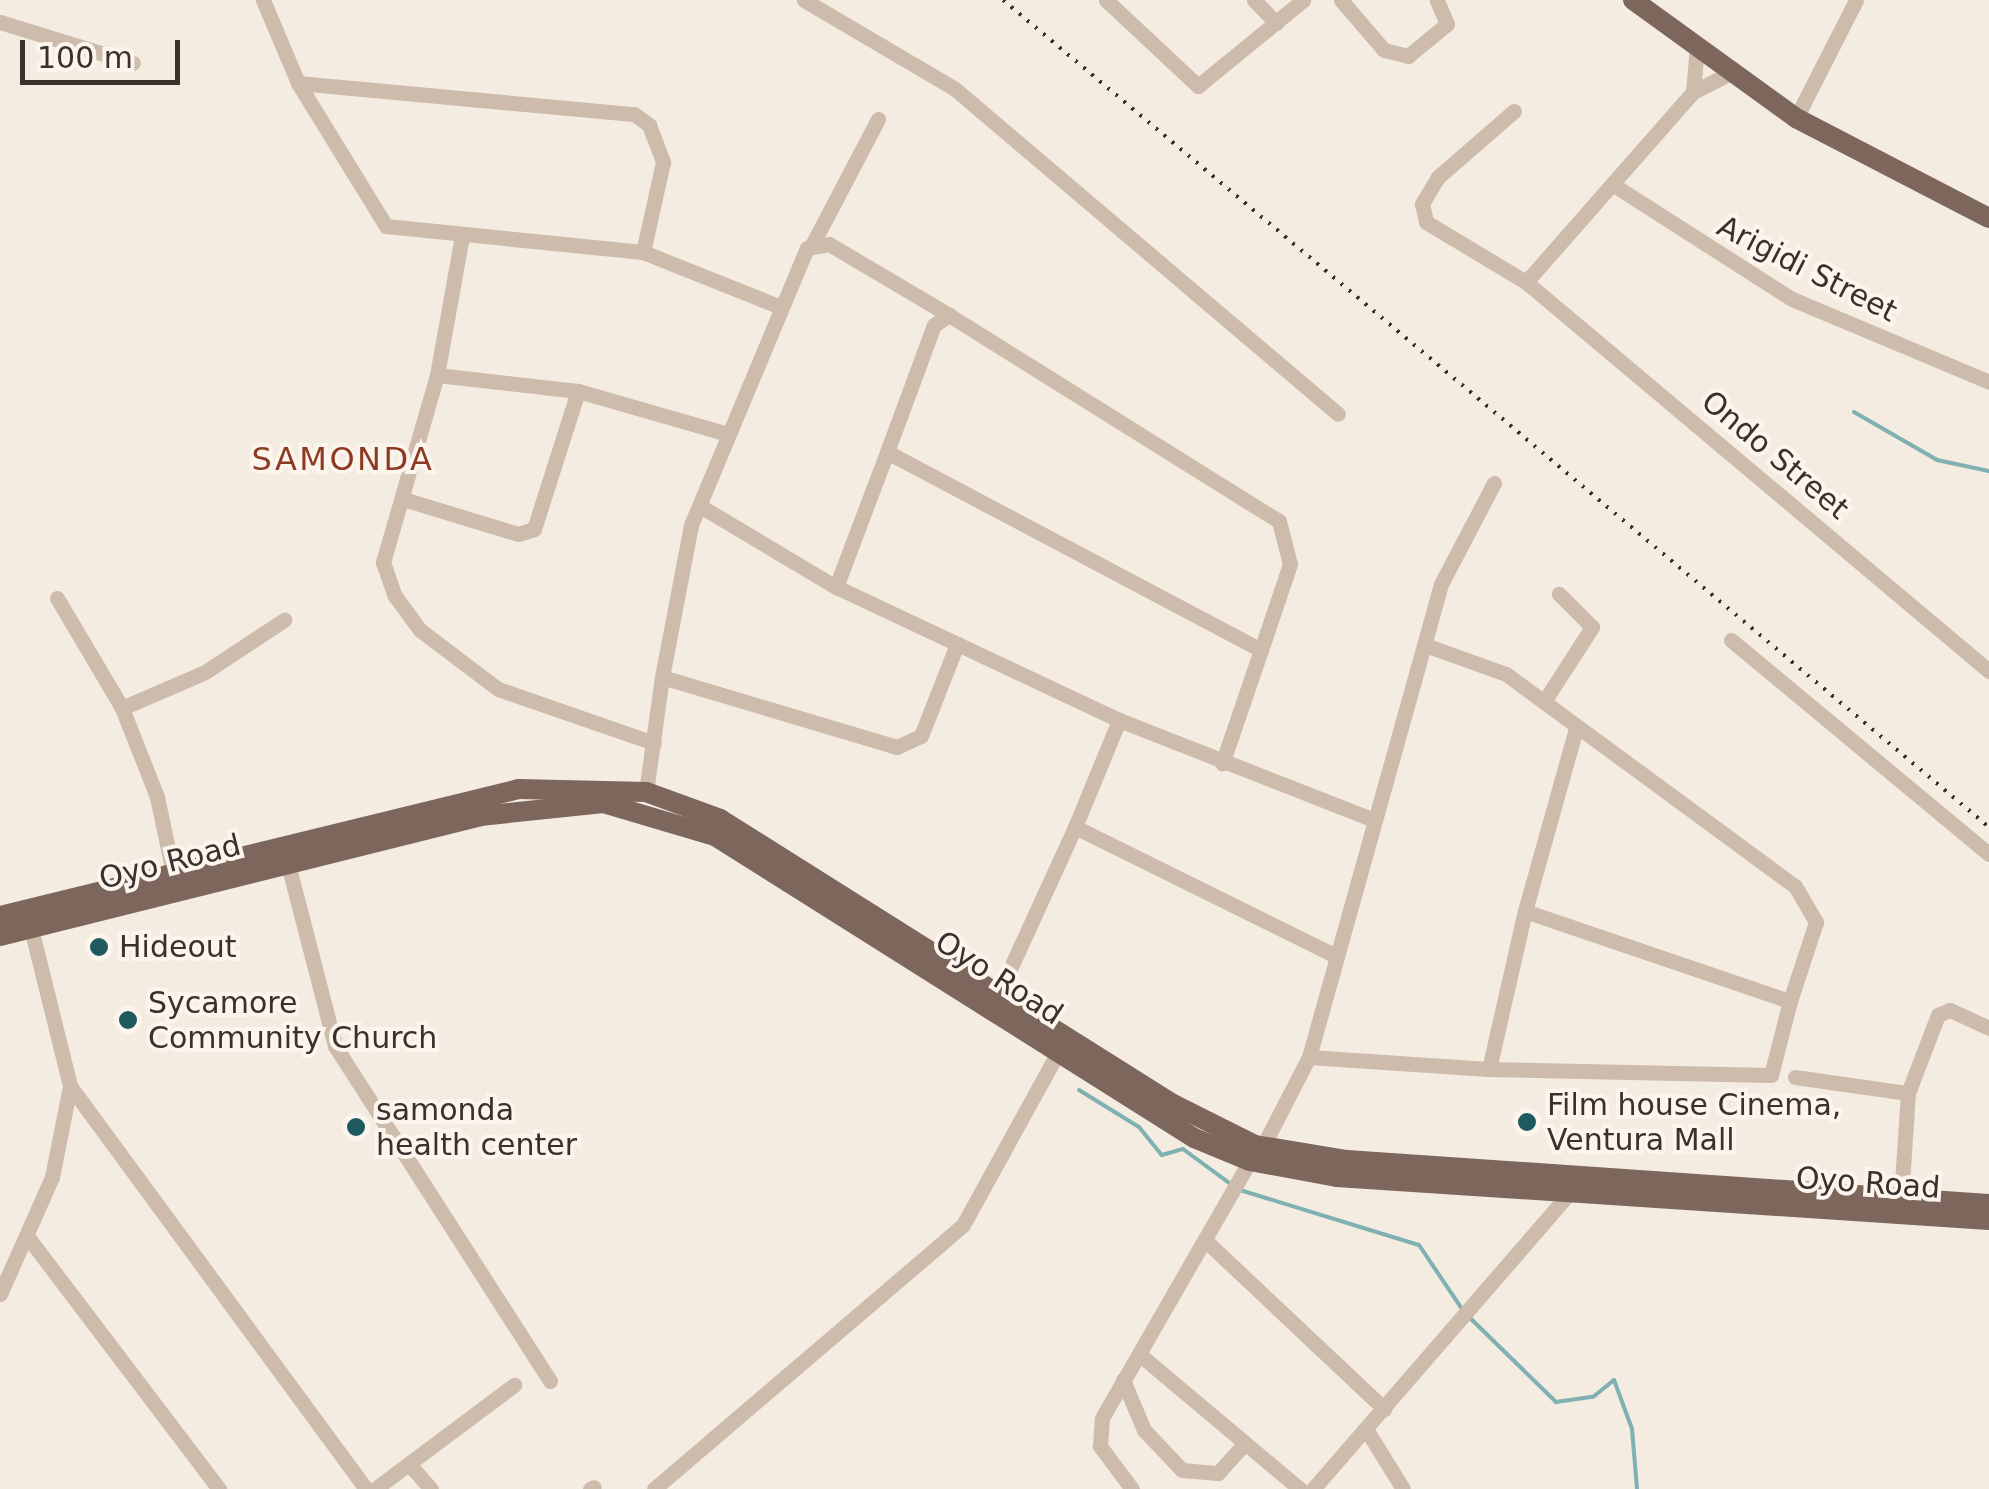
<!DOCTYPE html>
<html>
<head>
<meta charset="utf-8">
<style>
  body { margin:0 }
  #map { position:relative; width:1989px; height:1489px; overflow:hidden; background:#f4ebe1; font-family:"DejaVu Sans",sans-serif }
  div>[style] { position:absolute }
  .stream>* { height:4px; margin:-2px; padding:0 2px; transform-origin:2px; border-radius:2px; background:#7fb0b2 }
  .minor>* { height:15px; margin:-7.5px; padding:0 7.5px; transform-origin:7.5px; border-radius:7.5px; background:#cdbbac }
  .major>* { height:20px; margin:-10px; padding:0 10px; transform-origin:10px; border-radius:10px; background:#7d675c }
  .rail>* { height:4px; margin-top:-2px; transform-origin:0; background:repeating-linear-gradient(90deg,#3b302b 0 2.5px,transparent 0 10.5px) }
  .dots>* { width:28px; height:28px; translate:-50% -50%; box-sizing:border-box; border:5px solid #fbf5ee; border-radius:50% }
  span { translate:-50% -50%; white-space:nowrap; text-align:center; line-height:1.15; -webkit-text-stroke:8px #fbf5ee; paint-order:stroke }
  .street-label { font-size:30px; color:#3b302b }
  .poi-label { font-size:30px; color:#3b302b }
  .left { translate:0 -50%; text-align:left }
  .neighbourhood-label { font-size:32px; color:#8c3b22; letter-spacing:2.5px }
  .scale { position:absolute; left:20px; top:40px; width:160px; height:45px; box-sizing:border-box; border:5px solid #3b302b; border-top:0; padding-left:12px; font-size:30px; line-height:35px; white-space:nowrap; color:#3b302b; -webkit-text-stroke:8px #fbf5ee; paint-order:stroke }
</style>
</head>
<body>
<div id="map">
  <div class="stream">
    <i style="left:1854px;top:412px;width:96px;rotate:30deg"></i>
    <i style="left:1937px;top:460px;width:53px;rotate:11.9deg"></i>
    <i style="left:1079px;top:1090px;width:70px;rotate:31.7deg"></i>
    <i style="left:1139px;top:1127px;width:36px;rotate:51deg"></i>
    <i style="left:1162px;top:1155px;width:22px;rotate:-16deg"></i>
    <i style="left:1183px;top:1149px;width:61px;rotate:36.3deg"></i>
    <i style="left:1240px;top:1190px;width:187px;rotate:17.1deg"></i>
    <i style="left:1419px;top:1245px;width:77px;rotate:56.1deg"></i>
    <i style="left:1469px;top:1317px;width:122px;rotate:44.3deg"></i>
    <i style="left:1556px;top:1402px;width:37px;rotate:-8deg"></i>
    <i style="left:1593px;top:1397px;width:27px;rotate:-39deg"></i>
    <i style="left:1614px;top:1380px;width:52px;rotate:69.8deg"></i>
    <i style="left:1632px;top:1429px;width:60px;rotate:85.2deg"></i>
  </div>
  <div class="minor">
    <i style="left:263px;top:0;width:90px;rotate:67.1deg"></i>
    <i style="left:298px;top:83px;width:168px;rotate:58.4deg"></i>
    <i style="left:386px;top:226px;width:258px;rotate:5.8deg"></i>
    <i style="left:643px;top:252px;width:145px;rotate:21.8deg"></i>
    <i style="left:804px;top:0;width:175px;rotate:30.5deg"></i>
    <i style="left:955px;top:89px;width:502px;rotate:40.32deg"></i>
    <i style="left:1106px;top:0;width:126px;rotate:43.1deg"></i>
    <i style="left:1198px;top:86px;width:136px;rotate:-39.3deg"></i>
    <i style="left:1254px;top:0;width:32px;rotate:46deg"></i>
    <i style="left:1341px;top:0;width:66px;rotate:49.3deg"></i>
    <i style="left:1384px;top:50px;width:25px;rotate:14deg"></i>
    <i style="left:1408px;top:56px;width:50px;rotate:-39.4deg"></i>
    <i style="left:1447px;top:24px;width:26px;rotate:-113deg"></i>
    <i style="left:0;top:22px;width:139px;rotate:17.1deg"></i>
    <i style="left:298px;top:83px;width:337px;rotate:5.3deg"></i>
    <i style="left:634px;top:114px;width:19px;rotate:36deg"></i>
    <i style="left:649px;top:125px;width:40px;rotate:69deg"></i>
    <i style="left:663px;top:162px;width:92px;rotate:102.5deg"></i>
    <i style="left:1693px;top:92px;width:38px;rotate:-85deg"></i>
    <i style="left:1514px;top:111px;width:101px;rotate:139deg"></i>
    <i style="left:1438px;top:177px;width:31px;rotate:121deg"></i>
    <i style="left:1422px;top:204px;width:18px;rotate:77deg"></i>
    <i style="left:1426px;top:222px;width:117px;rotate:31deg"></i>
    <i style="left:1526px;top:282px;width:605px;rotate:40.04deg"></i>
    <i style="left:1796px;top:118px;width:132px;rotate:-63deg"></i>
    <i style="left:1612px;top:184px;width:214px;rotate:32.6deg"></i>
    <i style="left:1792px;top:299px;width:214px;rotate:22.8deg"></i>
    <i style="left:462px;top:236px;width:141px;rotate:100.2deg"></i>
    <i style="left:437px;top:375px;width:195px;rotate:106.1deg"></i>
    <i style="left:383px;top:562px;width:36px;rotate:71deg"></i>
    <i style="left:395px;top:596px;width:42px;rotate:53.7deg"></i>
    <i style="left:420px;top:630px;width:98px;rotate:37.1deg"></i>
    <i style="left:498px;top:689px;width:165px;rotate:19.1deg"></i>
    <i style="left:813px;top:243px;width:140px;rotate:-62.3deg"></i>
    <i style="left:1526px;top:282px;width:253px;rotate:-48.7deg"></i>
    <i style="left:1693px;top:92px;width:38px;rotate:-27deg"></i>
    <i style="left:578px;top:391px;width:156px;rotate:16deg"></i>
    <i style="left:887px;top:452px;width:135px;rotate:-69.7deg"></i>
    <i style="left:934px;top:325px;width:18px;rotate:-34deg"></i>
    <i style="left:949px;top:315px;width:389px;rotate:32deg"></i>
    <i style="left:1279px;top:521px;width:44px;rotate:75.7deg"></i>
    <i style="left:1290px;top:564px;width:91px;rotate:108.6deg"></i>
    <i style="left:403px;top:499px;width:120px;rotate:16.9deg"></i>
    <i style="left:518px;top:534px;width:17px;rotate:-17deg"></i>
    <i style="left:534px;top:529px;width:145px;rotate:-72.3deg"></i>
    <i style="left:578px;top:391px;width:142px;rotate:-173.5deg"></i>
    <i style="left:700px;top:506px;width:158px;rotate:30.8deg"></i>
    <i style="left:57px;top:598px;width:128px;rotate:59.4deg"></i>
    <i style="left:122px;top:708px;width:96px;rotate:68.5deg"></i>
    <i style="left:157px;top:797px;width:77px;rotate:78deg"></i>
    <i style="left:1731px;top:640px;width:335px;rotate:39.7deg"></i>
    <i style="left:1425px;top:645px;width:86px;rotate:19.7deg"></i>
    <i style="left:1506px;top:674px;width:358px;rotate:36.3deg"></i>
    <i style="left:1795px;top:886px;width:42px;rotate:59.7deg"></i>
    <i style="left:1816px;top:922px;width:83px;rotate:108.2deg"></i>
    <i style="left:662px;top:677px;width:155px;rotate:-79.2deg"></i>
    <i style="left:691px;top:525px;width:300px;rotate:-67.3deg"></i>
    <i style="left:807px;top:248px;width:22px;rotate:-10deg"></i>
    <i style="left:829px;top:244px;width:139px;rotate:30.6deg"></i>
    <i style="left:1545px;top:700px;width:87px;rotate:-57.2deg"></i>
    <i style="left:1592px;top:627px;width:47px;rotate:-135deg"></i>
    <i style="left:122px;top:708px;width:90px;rotate:-23.4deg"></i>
    <i style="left:205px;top:672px;width:95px;rotate:-33.4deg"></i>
    <i style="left:1119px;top:720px;width:313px;rotate:-154.8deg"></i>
    <i style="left:836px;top:587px;width:144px;rotate:-69.3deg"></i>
    <i style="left:887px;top:452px;width:423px;rotate:27.9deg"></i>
    <i style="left:1261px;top:650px;width:120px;rotate:108.9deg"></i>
    <i style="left:646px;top:792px;width:116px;rotate:-82.1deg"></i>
    <i style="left:662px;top:677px;width:245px;rotate:16.6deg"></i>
    <i style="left:897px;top:747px;width:26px;rotate:-25deg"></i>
    <i style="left:921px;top:736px;width:99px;rotate:-68.6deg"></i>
    <i style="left:1075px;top:827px;width:116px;rotate:-67.6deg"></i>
    <i style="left:1119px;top:720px;width:274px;rotate:21.4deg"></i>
    <i style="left:288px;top:864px;width:188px;rotate:75.5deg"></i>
    <i style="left:335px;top:1046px;width:398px;rotate:57.3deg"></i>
    <i style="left:1525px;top:911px;width:190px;rotate:-74.4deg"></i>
    <i style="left:29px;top:920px;width:171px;rotate:76.1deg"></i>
    <i style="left:70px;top:1086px;width:500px;rotate:53.7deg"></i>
    <i style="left:999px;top:993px;width:183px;rotate:-65.4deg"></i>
    <i style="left:1075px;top:827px;width:291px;rotate:26.3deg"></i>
    <i style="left:1309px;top:1057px;width:491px;rotate:-74.4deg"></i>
    <i style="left:1441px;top:584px;width:114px;rotate:-62.3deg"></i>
    <i style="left:1795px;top:1077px;width:114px;rotate:8.1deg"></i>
    <i style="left:1263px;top:1146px;width:100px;rotate:-62.7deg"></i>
    <i style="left:1309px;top:1057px;width:180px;rotate:3.8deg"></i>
    <i style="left:1489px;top:1069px;width:162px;rotate:-77.2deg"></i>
    <i style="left:1525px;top:911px;width:280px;rotate:18.8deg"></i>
    <i style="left:1790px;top:1001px;width:76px;rotate:104.4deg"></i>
    <i style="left:1771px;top:1075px;width:282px;rotate:-178.8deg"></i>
    <i style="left:1901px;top:1198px;width:105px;rotate:-86.2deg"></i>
    <i style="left:1908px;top:1093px;width:84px;rotate:-69deg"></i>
    <i style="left:1938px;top:1015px;width:13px;rotate:-23deg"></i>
    <i style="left:1950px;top:1010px;width:43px;rotate:24.8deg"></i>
    <i style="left:27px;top:1236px;width:318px;rotate:52.8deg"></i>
    <i style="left:1206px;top:1241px;width:245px;rotate:43.3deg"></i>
    <i style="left:0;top:1294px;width:128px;rotate:-66deg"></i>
    <i style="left:52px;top:1177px;width:93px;rotate:-78.8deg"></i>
    <i style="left:1139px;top:1354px;width:210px;rotate:40deg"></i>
    <i style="left:1123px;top:1380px;width:54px;rotate:67.2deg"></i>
    <i style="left:1144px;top:1430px;width:55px;rotate:46.5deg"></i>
    <i style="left:1182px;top:1470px;width:36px;rotate:5deg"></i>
    <i style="left:1218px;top:1473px;width:40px;rotate:-48deg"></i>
    <i style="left:1366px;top:1429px;width:70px;rotate:58.3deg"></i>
    <i style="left:410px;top:1465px;width:32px;rotate:49deg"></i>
    <i style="left:375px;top:1489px;width:174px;rotate:-36.8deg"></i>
    <i style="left:590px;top:1489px;width:4px;rotate:-27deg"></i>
    <i style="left:654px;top:1489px;width:406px;rotate:-40.5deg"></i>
    <i style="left:963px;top:1225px;width:197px;rotate:-61.2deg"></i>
    <i style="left:1132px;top:1489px;width:54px;rotate:-126.7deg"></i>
    <i style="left:1100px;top:1446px;width:28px;rotate:-86deg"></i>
    <i style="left:1102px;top:1418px;width:297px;rotate:-60.1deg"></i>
    <i style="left:1313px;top:1489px;width:393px;rotate:-49.1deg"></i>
  </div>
  <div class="major">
    <i style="left:1633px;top:0;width:201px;rotate:35.9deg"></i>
    <i style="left:1796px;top:118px;width:217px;rotate:27.4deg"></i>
    <i style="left:0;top:916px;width:534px;rotate:-13.75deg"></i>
    <i style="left:519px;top:789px;width:127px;rotate:1.4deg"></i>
    <i style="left:646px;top:792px;width:79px;rotate:20deg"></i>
    <i style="left:720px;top:819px;width:535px;rotate:32.18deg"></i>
    <i style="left:1173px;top:1104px;width:92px;rotate:26.6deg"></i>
    <i style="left:1255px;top:1145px;width:93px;rotate:9.3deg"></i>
    <i style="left:1347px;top:1160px;width:644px;rotate:3.92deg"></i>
    <i style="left:0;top:936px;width:495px;rotate:-14deg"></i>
    <i style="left:480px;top:816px;width:124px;rotate:-6deg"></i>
    <i style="left:603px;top:803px;width:117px;rotate:16.4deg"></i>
    <i style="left:715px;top:836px;width:566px;rotate:32.23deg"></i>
    <i style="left:1194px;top:1138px;width:61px;rotate:22.3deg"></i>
    <i style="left:1250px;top:1161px;width:88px;rotate:10.4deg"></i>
    <i style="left:1337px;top:1177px;width:653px;rotate:3.77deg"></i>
  </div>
  <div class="rail">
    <i style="left:1003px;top:0;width:1287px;rotate:39.99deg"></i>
  </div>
  <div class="dots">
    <i style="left:99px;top:947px;background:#1f5a5e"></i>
    <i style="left:128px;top:1020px;background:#1f5a5e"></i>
    <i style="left:1527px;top:1122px;background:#1f5a5e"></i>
    <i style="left:356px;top:1127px;background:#1f5a5e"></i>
  </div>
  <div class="street-label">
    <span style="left:1807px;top:269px;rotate:27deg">Arigidi Street</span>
    <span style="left:1775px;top:455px;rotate:40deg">Ondo Street</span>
    <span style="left:170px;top:862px;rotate:-14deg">Oyo Road</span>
    <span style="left:999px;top:978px;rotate:33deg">Oyo Road</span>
    <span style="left:1868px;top:1183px;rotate:4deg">Oyo Road</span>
  </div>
  <div class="poi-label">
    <span class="left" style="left:119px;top:947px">Hideout</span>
    <span class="left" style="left:148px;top:1020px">Sycamore<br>Community Church</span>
    <span class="left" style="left:1547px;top:1122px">Film house Cinema,<br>Ventura Mall</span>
    <span class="left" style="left:376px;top:1127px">samonda<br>health center</span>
  </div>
  <div class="neighbourhood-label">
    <span style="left:343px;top:459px">SAMONDA</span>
  </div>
  <div class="scale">100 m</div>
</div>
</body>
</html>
